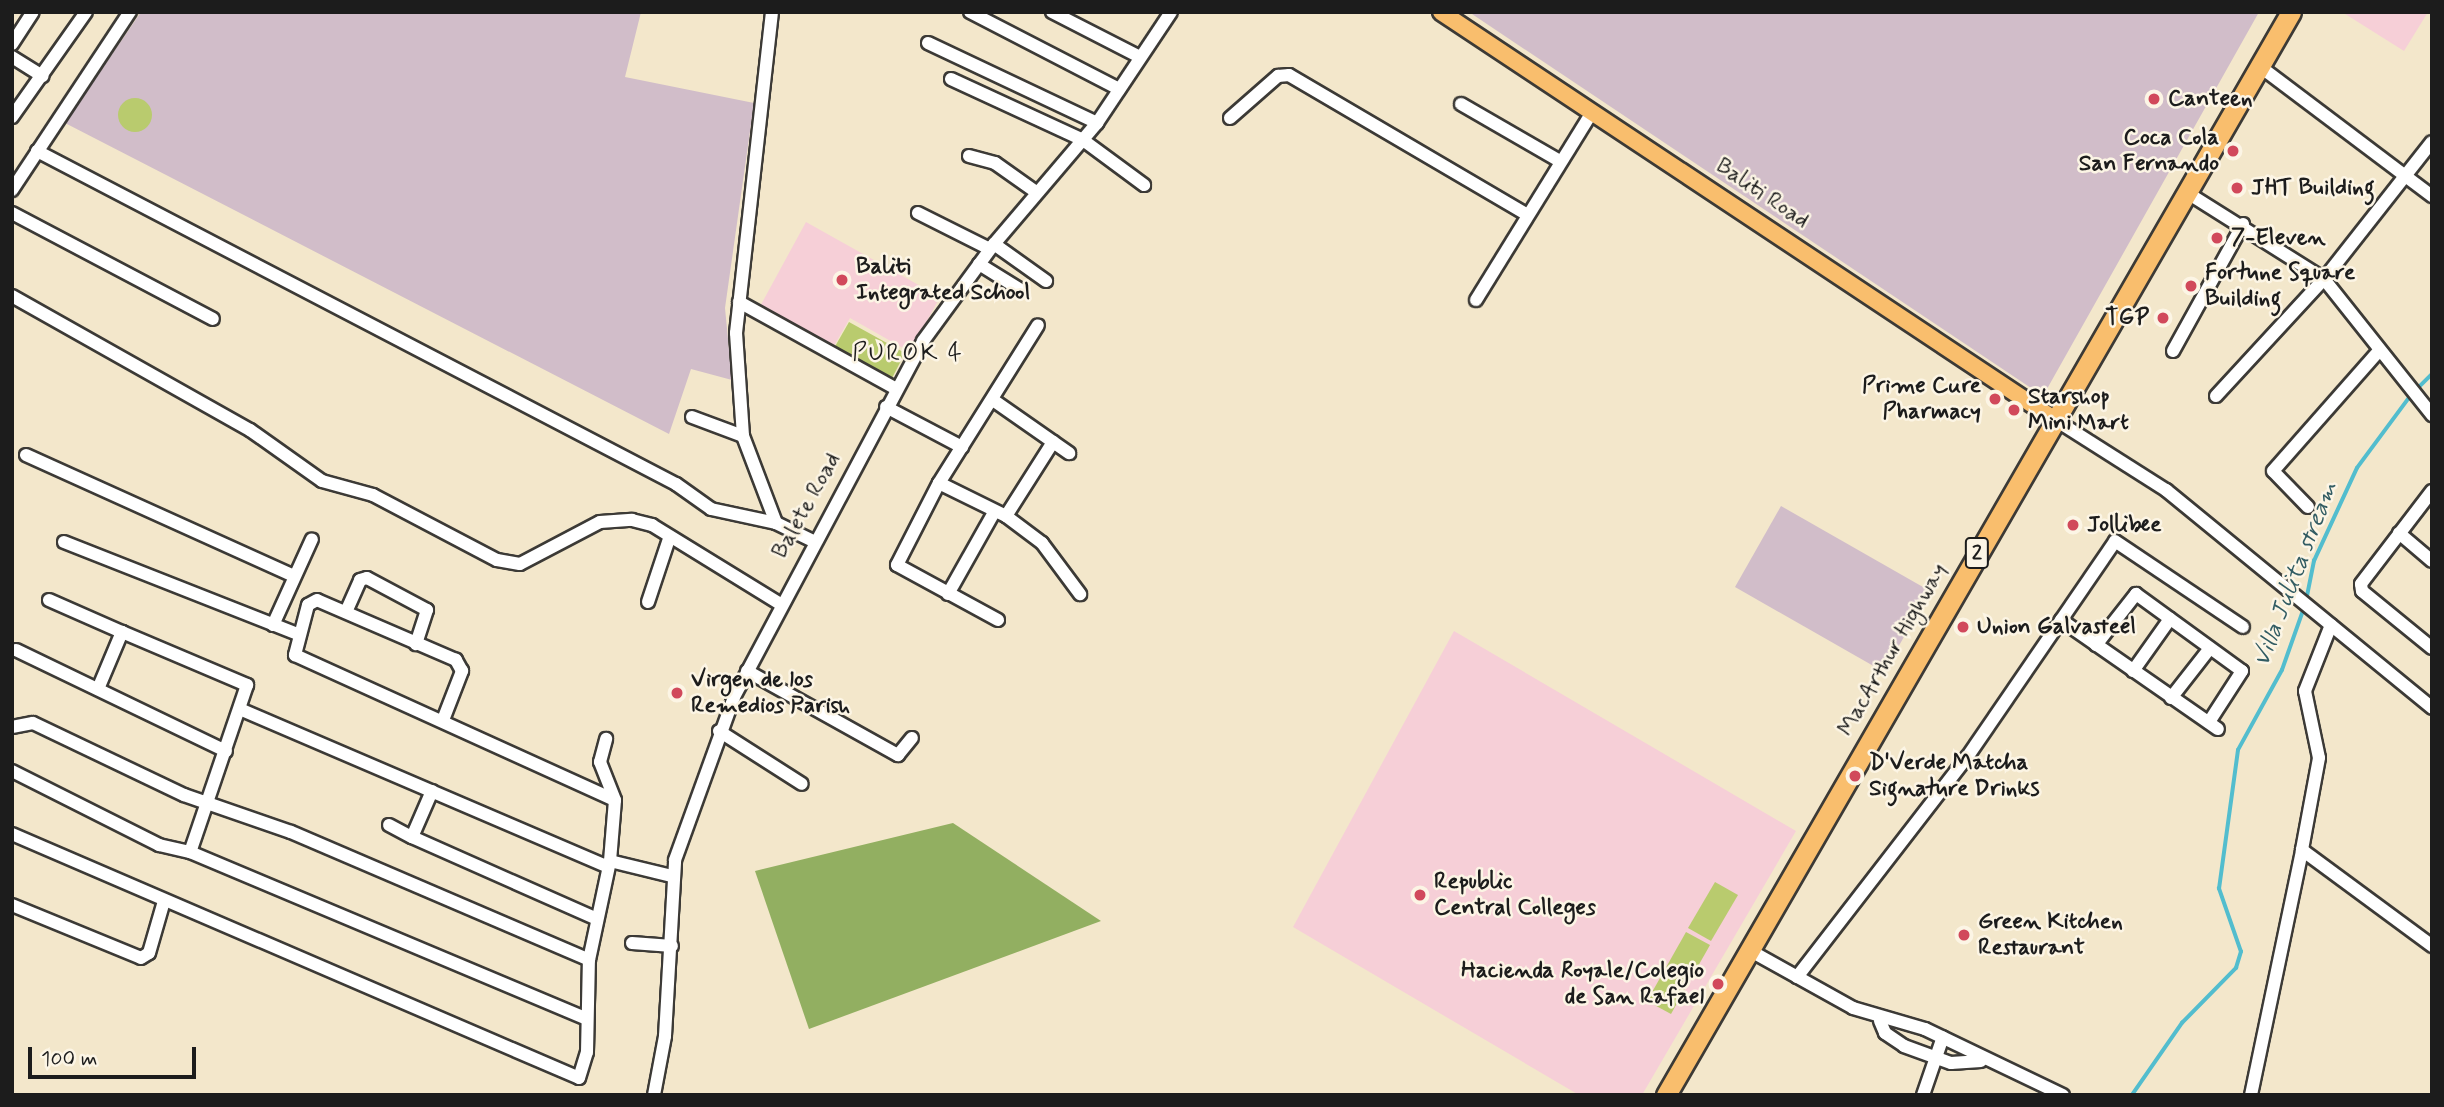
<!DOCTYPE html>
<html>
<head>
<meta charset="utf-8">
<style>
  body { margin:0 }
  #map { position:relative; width:2444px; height:1107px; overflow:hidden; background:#f3e7cb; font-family:Mynerve,sans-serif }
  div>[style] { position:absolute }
  .built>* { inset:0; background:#f6cfd7 }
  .industrial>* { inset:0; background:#d1bdc9 }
  .green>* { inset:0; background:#b9cb6e }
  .round { border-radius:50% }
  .forest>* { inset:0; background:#92af61 }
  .stream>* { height:3.5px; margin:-1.75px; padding:0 1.75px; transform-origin:1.75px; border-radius:1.75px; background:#52bdce }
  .roads { filter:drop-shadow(2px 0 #3c3a36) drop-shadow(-2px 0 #3c3a36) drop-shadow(0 2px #3c3a36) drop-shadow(0 -2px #3c3a36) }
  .minor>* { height:12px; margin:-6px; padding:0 6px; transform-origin:6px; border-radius:6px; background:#fff }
  .major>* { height:16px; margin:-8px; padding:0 8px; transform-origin:8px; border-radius:8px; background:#f9be6d }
  .highway>* { height:19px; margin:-9.5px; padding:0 9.5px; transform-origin:9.5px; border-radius:9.5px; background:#f9be6d }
  .dots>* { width:19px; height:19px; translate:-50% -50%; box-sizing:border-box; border:4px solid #fcf5e5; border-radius:50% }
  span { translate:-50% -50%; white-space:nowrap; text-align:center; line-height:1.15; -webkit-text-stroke:5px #fcf5e5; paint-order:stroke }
  .shield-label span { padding:2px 5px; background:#fcf5e5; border:2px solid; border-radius:5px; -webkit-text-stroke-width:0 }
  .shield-label { font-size:21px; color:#1c1c1c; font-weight:700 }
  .poi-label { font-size:23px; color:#1c1c1c; font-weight:700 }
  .left { translate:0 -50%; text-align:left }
  .right { translate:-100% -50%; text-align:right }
  .street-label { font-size:23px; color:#1c1c1c }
  .neighbourhood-label { font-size:24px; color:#1c1c1c; letter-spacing:2px }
  .water-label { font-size:24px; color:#325c63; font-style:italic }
  .frame { position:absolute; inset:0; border:14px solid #1c1c1c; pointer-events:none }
  .scale { position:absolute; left:28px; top:1047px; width:168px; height:32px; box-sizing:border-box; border:4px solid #1c1c1c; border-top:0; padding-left:9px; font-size:21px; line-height:24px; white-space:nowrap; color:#1c1c1c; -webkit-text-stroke:5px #fcf5e5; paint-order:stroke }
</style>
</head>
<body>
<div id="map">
  <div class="built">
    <i style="clip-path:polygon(2342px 12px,2428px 12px,2404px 51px)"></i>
    <i style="clip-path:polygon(806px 222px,940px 297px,910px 352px,850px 318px,831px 351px,758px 310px)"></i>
    <i style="clip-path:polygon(1454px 631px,1796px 831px,1642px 1095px,1579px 1095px,1293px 927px)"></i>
  </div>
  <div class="industrial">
    <i style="clip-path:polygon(141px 12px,641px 12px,625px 77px,754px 103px,725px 308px,732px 380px,691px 369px,669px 434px,65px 123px)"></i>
    <i style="clip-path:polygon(1469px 12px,2259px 12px,2043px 396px)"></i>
    <i style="clip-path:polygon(1781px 506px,1930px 591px,1884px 672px,1735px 587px)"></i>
  </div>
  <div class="green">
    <i class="round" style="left:118px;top:98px;width:34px;height:34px"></i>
    <i style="clip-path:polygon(849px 322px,905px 353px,890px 382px,833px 350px)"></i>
    <i style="clip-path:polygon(1715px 882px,1738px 895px,1711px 941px,1688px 928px)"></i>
    <i style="clip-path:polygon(1686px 932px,1710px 945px,1671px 1014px,1647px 1001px)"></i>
  </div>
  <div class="forest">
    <i style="clip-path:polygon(953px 823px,1101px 921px,809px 1029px,755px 871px)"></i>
  </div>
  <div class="stream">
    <i style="left:2416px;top:390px;width:23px;rotate:-45deg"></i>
    <i style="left:2306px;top:601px;width:41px;rotate:-78.7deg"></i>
    <i style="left:2314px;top:561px;width:102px;rotate:-65.2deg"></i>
    <i style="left:2357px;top:468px;width:91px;rotate:-53.5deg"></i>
    <i style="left:2132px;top:1095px;width:88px;rotate:-55.2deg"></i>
    <i style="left:2182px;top:1023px;width:77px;rotate:-45.5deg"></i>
    <i style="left:2236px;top:968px;width:17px;rotate:-73deg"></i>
    <i style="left:2241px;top:952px;width:67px;rotate:-109.2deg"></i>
    <i style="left:2219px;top:889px;width:140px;rotate:-82.2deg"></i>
    <i style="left:2238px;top:750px;width:91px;rotate:-61.2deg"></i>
    <i style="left:2282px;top:670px;width:66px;rotate:-70.5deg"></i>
  </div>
  <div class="roads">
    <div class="minor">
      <i style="left:772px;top:12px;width:323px;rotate:96.4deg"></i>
      <i style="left:736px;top:333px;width:103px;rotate:86.1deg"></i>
      <i style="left:743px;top:436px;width:93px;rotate:69.2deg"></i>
      <i style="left:970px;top:12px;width:168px;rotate:27.3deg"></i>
      <i style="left:1052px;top:12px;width:99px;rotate:27.1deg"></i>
      <i style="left:928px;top:43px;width:187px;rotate:25.3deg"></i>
      <i style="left:12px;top:44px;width:38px;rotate:-57deg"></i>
      <i style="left:12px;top:57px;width:36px;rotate:32deg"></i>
      <i style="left:2258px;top:65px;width:218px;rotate:37deg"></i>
      <i style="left:951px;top:79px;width:145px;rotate:24.8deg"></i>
      <i style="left:1083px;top:140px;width:76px;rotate:36.4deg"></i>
      <i style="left:1461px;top:104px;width:112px;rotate:30deg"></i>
      <i style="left:12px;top:117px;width:128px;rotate:-54.8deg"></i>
      <i style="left:1230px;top:118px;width:64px;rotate:-41.2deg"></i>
      <i style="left:1278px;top:76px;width:11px;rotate:-5deg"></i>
      <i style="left:1289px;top:75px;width:275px;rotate:30.4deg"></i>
      <i style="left:37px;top:151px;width:721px;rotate:27.53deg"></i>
      <i style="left:676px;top:484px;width:43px;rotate:35.5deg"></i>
      <i style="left:711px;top:509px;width:66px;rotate:12.2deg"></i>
      <i style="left:776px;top:523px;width:41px;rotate:25.9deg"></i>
      <i style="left:969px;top:156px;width:27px;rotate:15deg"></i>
      <i style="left:995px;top:163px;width:50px;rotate:35.3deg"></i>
      <i style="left:12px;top:190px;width:214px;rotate:-56.5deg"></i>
      <i style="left:2186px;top:192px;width:163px;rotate:32.2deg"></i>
      <i style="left:2324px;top:279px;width:174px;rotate:51.5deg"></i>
      <i style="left:12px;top:213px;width:227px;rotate:27.8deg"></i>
      <i style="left:918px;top:213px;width:80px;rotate:26.6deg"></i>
      <i style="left:994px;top:244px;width:64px;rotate:35.4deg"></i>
      <i style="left:979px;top:264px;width:49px;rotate:31.8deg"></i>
      <i style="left:12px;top:296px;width:273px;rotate:29.4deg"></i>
      <i style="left:250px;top:430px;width:88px;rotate:35.3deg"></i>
      <i style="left:322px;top:481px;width:53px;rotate:15.4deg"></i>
      <i style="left:373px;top:495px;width:140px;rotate:27.7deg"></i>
      <i style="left:497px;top:560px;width:23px;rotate:10deg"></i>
      <i style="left:520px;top:564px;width:90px;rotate:-27.7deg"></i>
      <i style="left:600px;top:522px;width:32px;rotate:-4deg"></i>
      <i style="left:632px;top:520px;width:21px;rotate:14deg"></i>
      <i style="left:652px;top:525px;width:149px;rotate:31.6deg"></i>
      <i style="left:1476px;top:300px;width:219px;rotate:-58.3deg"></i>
      <i style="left:739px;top:302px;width:178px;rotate:28.9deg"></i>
      <i style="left:2173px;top:351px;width:145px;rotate:-61.1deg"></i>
      <i style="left:2216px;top:396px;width:159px;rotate:-47.3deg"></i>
      <i style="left:2324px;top:279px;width:174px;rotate:-51.8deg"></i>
      <i style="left:993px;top:400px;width:93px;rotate:34.9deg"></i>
      <i style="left:886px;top:407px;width:86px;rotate:27.8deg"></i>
      <i style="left:692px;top:417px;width:54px;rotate:20.4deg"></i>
      <i style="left:2054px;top:419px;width:133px;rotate:32.4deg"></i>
      <i style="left:2166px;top:490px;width:344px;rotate:39.3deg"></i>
      <i style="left:26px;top:455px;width:294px;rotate:24.3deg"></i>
      <i style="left:939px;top:483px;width:75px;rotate:26.2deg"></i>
      <i style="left:1006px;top:516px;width:88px;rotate:-57.6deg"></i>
      <i style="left:2432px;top:491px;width:117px;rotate:127.4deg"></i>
      <i style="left:2361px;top:584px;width:7px;rotate:82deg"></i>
      <i style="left:2362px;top:591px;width:90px;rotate:39.2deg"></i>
      <i style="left:2308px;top:507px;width:50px;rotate:-134.2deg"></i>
      <i style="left:2273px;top:471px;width:159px;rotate:-48.6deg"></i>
      <i style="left:1006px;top:516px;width:45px;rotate:36.9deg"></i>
      <i style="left:1042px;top:543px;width:64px;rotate:53.3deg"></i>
      <i style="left:2399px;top:533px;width:43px;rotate:40.3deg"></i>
      <i style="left:64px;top:542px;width:251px;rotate:21.5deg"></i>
      <i style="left:948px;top:594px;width:92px;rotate:-60.6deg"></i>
      <i style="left:49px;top:600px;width:80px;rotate:23.7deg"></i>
      <i style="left:648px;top:602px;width:66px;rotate:-71.6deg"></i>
      <i style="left:346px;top:612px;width:35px;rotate:-66deg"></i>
      <i style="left:360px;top:580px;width:7px;rotate:-16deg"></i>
      <i style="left:367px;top:578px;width:68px;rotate:28.1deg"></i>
      <i style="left:427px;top:610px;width:36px;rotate:108deg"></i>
      <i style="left:998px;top:620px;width:115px;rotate:-151.4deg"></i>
      <i style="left:897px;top:565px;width:92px;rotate:-62.9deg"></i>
      <i style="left:939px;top:483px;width:186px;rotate:-57.9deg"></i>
      <i style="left:2061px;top:620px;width:191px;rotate:34.8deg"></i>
      <i style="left:273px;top:625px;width:94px;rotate:-65.6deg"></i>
      <i style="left:2331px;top:625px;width:71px;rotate:111.5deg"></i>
      <i style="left:2305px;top:691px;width:68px;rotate:78.2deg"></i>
      <i style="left:2319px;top:758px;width:94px;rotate:100.5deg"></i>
      <i style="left:2302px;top:850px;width:162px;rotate:36.4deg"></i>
      <i style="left:2096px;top:645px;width:65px;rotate:-51.9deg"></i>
      <i style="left:2136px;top:594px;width:131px;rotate:36deg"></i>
      <i style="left:2242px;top:671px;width:61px;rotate:122.9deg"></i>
      <i style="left:16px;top:650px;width:233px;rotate:25.7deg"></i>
      <i style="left:747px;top:671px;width:173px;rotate:29.1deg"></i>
      <i style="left:898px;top:755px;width:22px;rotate:-51deg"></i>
      <i style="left:2133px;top:671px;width:64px;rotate:-54.6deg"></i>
      <i style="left:98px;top:689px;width:62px;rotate:-67.2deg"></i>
      <i style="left:122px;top:632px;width:136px;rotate:23deg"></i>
      <i style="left:247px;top:685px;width:176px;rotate:108.8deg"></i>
      <i style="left:190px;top:852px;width:428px;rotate:22.8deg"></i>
      <i style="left:2171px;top:698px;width:63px;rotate:-52deg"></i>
      <i style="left:242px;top:710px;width:398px;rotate:23.2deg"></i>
      <i style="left:443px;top:720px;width:53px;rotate:-68.8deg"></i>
      <i style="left:462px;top:671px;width:13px;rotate:-119deg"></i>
      <i style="left:456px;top:660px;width:151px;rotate:-156.7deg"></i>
      <i style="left:317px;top:600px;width:10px;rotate:151deg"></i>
      <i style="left:308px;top:605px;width:52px;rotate:104.6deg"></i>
      <i style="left:295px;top:655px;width:351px;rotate:24.4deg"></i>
      <i style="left:12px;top:727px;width:21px;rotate:-11deg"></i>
      <i style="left:33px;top:723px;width:167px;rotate:25.5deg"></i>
      <i style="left:184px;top:795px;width:113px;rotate:19.1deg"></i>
      <i style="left:291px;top:832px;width:324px;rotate:23.2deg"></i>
      <i style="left:719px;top:731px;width:98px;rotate:32.6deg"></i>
      <i style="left:12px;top:771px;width:165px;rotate:26.7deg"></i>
      <i style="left:159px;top:845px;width:32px;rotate:13deg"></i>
      <i style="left:432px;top:791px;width:50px;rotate:113.5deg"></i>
      <i style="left:412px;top:837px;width:200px;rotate:23.9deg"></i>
      <i style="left:389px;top:825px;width:26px;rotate:28deg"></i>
      <i style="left:12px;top:834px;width:617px;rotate:23.28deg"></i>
      <i style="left:579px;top:1078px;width:27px;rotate:-73deg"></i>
      <i style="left:587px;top:1052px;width:92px;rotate:-88.8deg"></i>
      <i style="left:589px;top:960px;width:101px;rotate:-78deg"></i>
      <i style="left:610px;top:861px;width:61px;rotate:-85.3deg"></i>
      <i style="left:615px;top:800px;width:41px;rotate:-111.5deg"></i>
      <i style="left:600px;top:762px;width:24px;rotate:-75deg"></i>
      <i style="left:610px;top:861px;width:64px;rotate:13.6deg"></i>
      <i style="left:12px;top:905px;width:139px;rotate:22.3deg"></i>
      <i style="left:141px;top:958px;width:9px;rotate:-32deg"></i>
      <i style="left:149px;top:953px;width:54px;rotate:-73.9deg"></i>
      <i style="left:632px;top:943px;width:40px;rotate:4.3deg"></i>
      <i style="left:1749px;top:950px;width:119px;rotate:29.1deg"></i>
      <i style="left:1853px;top:1008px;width:75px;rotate:16.3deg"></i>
      <i style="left:1925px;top:1029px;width:153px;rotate:25.6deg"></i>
      <i style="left:1797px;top:977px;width:279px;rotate:-52.3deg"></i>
      <i style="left:1968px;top:756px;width:260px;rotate:-55.6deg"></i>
      <i style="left:2115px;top:541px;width:154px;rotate:33.9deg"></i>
      <i style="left:1880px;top:1021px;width:13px;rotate:67deg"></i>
      <i style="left:1885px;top:1033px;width:23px;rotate:34deg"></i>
      <i style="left:1904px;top:1046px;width:50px;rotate:19.9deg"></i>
      <i style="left:1951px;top:1063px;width:30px;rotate:-4deg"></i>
      <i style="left:654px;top:1095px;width:60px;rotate:-79.4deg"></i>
      <i style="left:665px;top:1036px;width:176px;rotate:-86.7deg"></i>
      <i style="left:675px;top:860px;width:173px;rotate:-70.1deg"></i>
      <i style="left:734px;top:697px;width:403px;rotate:-62deg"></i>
      <i style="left:923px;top:341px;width:120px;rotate:-53.8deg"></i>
      <i style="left:994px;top:244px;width:159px;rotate:-49.6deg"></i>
      <i style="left:1097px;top:123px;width:133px;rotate:-56.3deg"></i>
      <i style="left:1923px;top:1095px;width:61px;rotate:-71deg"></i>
      <i style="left:2251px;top:1095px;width:250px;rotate:-78.2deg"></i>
    </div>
    <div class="major">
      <i style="left:1441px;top:12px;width:736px;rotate:33.58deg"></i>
    </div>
    <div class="highway">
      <i style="left:1666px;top:1095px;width:1250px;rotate:-60.01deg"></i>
    </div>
  </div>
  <div class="dots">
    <i style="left:2154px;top:99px;background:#d1495b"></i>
    <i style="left:2233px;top:151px;background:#d1495b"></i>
    <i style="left:2237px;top:188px;background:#d1495b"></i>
    <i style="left:2217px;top:238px;background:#d1495b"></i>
    <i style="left:842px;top:280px;background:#d1495b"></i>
    <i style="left:2191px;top:286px;background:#d1495b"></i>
    <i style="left:2163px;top:318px;background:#d1495b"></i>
    <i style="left:1995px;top:399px;background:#d1495b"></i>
    <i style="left:2014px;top:410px;background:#d1495b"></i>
    <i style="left:2073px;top:525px;background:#d1495b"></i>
    <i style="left:1963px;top:627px;background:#d1495b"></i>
    <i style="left:677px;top:693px;background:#d1495b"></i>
    <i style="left:1855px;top:776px;background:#d1495b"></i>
    <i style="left:1420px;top:895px;background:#d1495b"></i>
    <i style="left:1964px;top:935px;background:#d1495b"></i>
    <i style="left:1718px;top:984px;background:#d1495b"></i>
  </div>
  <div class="shield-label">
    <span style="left:1977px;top:553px">2</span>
  </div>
  <div class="poi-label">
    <span class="left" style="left:2168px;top:99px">Canteen</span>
    <span class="right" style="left:2219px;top:151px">Coca Cola<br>San Fernando</span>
    <span class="left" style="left:2251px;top:188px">JHT Building</span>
    <span class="left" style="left:2231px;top:238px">7-Eleven</span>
    <span class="left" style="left:856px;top:280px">Baliti<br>Integrated School</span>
    <span class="left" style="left:2205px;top:286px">Fortune Square<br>Building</span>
    <span class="right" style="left:2149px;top:318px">TGP</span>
    <span class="right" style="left:1981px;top:399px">Prime Cure<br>Pharmacy</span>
    <span class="left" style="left:2028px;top:410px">Starshop<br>Mini Mart</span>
    <span class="left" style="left:2087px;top:525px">Jollibee</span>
    <span class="left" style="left:1977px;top:627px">Union Galvasteel</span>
    <span class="left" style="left:691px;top:693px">Virgen de los<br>Remedios Parish</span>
    <span class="left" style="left:1869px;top:776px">D'Verde Matcha<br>Signature Drinks</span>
    <span class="left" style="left:1434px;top:895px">Republic<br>Central Colleges</span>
    <span class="left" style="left:1978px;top:935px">Green Kitchen<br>Restaurant</span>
    <span class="right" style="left:1704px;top:984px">Hacienda Royale/Colegio<br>de San Rafael</span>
  </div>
  <div class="street-label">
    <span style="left:1762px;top:194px;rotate:34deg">Baliti Road</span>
    <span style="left:807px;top:506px;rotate:-61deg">Balete Road</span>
    <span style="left:1893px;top:650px;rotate:-60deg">MacArthur Highway</span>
  </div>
  <div class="neighbourhood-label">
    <span style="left:908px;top:354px">PUROK 4</span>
  </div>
  <div class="water-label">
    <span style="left:2296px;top:574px;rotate:-69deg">Villa Julita stream</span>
  </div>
  <div class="frame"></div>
  <div class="scale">100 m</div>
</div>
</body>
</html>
